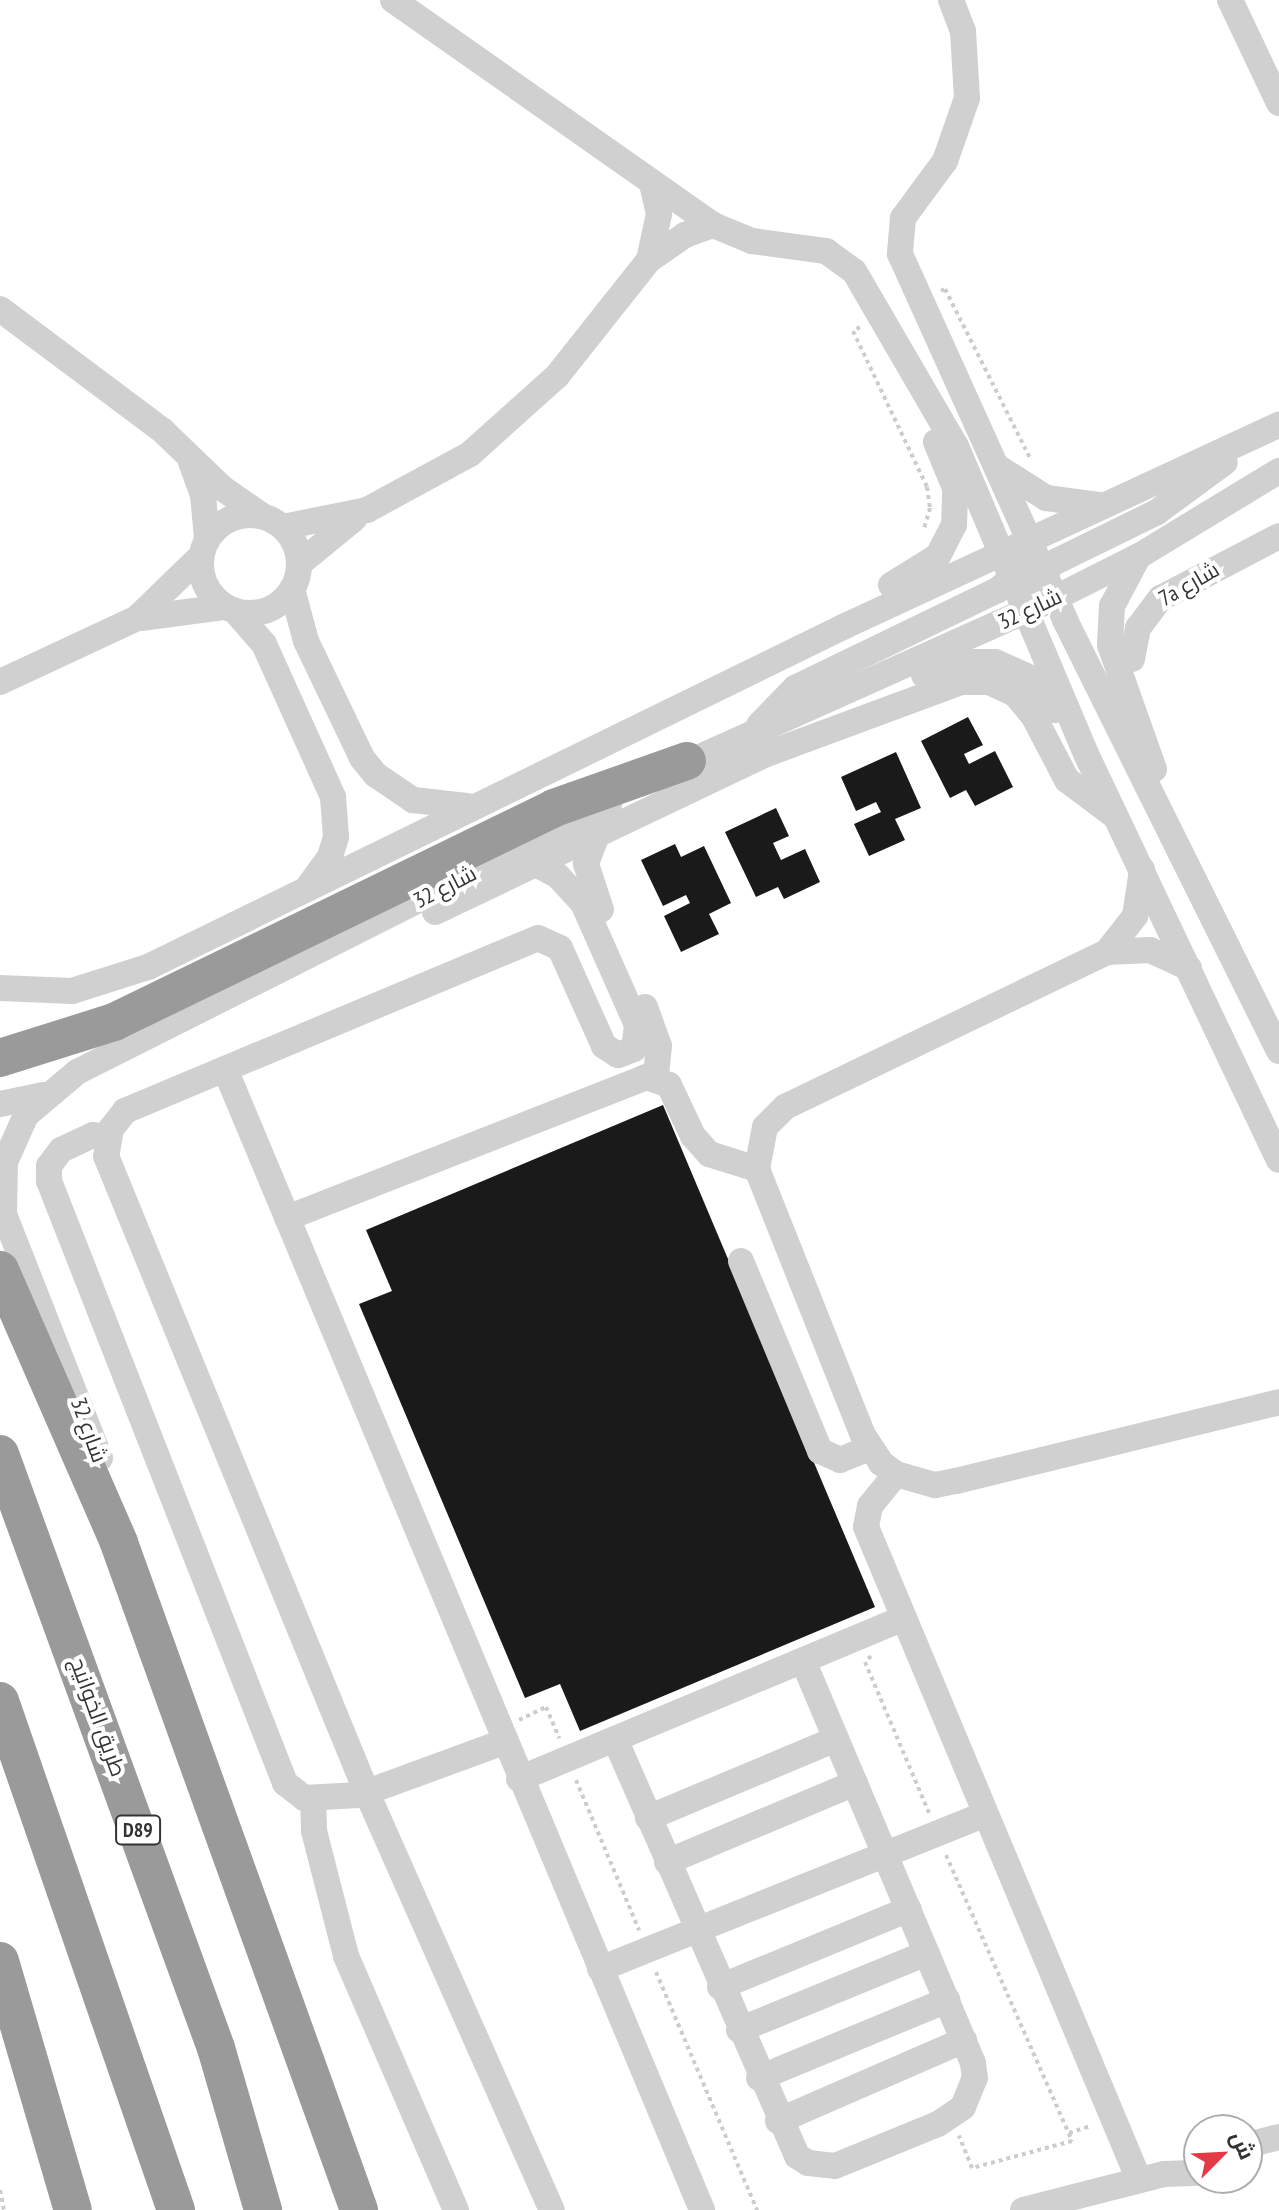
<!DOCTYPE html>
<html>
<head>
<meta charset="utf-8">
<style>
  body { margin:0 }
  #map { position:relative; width:1279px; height:2210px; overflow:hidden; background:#fff; font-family:"PT Sans Narrow",Cairo,sans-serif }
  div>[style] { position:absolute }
  .building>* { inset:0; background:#1a1a1a }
  .path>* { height:4px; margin-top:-2px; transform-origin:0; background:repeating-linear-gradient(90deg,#cdcdcd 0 4px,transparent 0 8px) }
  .minor>* { height:26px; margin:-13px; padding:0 13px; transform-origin:13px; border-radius:13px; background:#d0d0d0 }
  .minor>.ring { margin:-13px; padding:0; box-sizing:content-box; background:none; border:26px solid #d0d0d0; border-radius:50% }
  .highway>* { height:38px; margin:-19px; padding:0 19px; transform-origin:19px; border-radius:19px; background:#9a9a9a }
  span { translate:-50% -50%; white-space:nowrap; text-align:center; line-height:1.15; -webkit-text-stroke:8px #fff; paint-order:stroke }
  .shield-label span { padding:2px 6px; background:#fff; border:2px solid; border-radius:6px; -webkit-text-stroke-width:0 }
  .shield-label { font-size:20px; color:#333; font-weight:700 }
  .street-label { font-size:22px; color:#333 }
  .north { position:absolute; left:1183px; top:2114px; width:80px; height:80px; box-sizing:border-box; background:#fff; border:2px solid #adadad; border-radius:50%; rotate:66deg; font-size:22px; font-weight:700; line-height:32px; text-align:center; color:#333 }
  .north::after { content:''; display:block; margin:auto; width:28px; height:36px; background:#e63946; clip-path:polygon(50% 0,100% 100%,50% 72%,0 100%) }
</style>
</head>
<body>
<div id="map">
  <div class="building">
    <i style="clip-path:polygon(968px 717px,983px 745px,964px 754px,969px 764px,995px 751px,1013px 787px,975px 806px,966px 790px,950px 798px,921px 741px)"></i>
    <i style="clip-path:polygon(896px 752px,921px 808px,895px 819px,905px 840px,869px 856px,854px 824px,881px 812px,876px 802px,856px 811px,841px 777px)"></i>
    <i style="clip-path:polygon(776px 808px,789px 836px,773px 843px,781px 860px,805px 849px,820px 882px,784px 899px,778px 887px,756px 897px,725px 832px)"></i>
    <i style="clip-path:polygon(675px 844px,681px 857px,704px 846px,731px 903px,709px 914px,719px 934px,681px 952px,664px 916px,690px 903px,686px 895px,663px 906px,641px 860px)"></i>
    <i style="clip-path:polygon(663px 1105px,875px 1607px,580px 1731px,560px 1684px,525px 1698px,359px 1304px,392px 1291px,366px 1230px)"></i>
  </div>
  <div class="path">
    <i style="left:941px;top:291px;width:4px;rotate:-27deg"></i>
    <i style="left:945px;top:289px;width:191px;rotate:63.3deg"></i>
    <i style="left:860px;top:327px;width:8px;rotate:150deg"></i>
    <i style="left:853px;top:331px;width:173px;rotate:64.6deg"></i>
    <i style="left:927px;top:487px;width:21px;rotate:82deg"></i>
    <i style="left:930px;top:508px;width:22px;rotate:106deg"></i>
    <i style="left:871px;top:1656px;width:8px;rotate:135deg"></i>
    <i style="left:865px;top:1662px;width:164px;rotate:67deg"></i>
    <i style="left:519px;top:1720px;width:30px;rotate:-26deg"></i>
    <i style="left:546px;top:1707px;width:34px;rotate:67deg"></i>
    <i style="left:576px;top:1780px;width:163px;rotate:67.2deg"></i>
    <i style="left:946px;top:1855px;width:313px;rotate:66.2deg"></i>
    <i style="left:1072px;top:2141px;width:104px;rotate:164.9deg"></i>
    <i style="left:972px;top:2168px;width:35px;rotate:-112deg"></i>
    <i style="left:656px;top:1972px;width:259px;rotate:67deg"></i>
    <i style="left:1069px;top:2133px;width:23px;rotate:-18deg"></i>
    <i style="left:0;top:2190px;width:20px;rotate:79deg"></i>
  </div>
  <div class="minor">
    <i style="left:393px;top:0;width:391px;rotate:35.1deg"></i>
    <i style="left:713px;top:225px;width:42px;rotate:22.3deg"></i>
    <i style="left:752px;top:241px;width:75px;rotate:7.7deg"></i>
    <i style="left:826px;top:251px;width:34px;rotate:36deg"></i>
    <i style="left:854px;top:271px;width:203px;rotate:59.8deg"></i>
    <i style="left:956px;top:446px;width:337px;rotate:67.1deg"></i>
    <i style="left:1087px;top:756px;width:447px;rotate:64.6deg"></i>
    <i style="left:951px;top:0;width:33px;rotate:69deg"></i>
    <i style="left:963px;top:31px;width:67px;rotate:86.6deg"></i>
    <i style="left:967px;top:98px;width:67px;rotate:109.2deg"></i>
    <i style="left:945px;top:161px;width:71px;rotate:126.4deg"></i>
    <i style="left:903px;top:218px;width:36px;rotate:95deg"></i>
    <i style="left:900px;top:254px;width:401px;rotate:65.7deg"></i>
    <i style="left:1065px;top:620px;width:481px;rotate:63.6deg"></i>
    <i style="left:1230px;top:0;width:114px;rotate:64.6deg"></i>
    <i style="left:649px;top:260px;width:47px;rotate:-77.7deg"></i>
    <i style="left:659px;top:214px;width:32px;rotate:-103deg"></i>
    <i style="left:0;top:309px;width:204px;rotate:36.8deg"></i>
    <i style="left:163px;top:431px;width:82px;rotate:44deg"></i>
    <i style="left:222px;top:488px;width:47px;rotate:34.7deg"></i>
    <i style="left:191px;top:462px;width:35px;rotate:70deg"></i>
    <i style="left:203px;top:495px;width:43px;rotate:84.7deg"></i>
    <i style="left:996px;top:466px;width:59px;rotate:32.6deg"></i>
    <i style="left:1046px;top:498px;width:53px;rotate:7.5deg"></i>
    <i class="ring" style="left:201px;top:515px;width:72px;height:72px"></i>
    <i style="left:283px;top:527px;width:86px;rotate:-11.4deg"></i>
    <i style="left:367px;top:510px;width:117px;rotate:-28.5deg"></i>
    <i style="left:470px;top:454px;width:117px;rotate:-41.9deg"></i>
    <i style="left:557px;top:376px;width:148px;rotate:-51.6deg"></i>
    <i style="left:649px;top:260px;width:44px;rotate:-34.8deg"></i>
    <i style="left:685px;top:235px;width:30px;rotate:-20deg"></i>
    <i style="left:1137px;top:559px;width:53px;rotate:118deg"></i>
    <i style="left:1112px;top:606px;width:39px;rotate:93deg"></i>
    <i style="left:1110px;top:645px;width:132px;rotate:70.5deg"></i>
    <i style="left:299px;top:564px;width:71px;rotate:-39.3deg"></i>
    <i style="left:1033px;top:584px;width:29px;rotate:-46deg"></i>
    <i style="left:1053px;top:563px;width:116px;rotate:-26.1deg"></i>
    <i style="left:1157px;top:512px;width:84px;rotate:-36.3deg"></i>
    <i style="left:891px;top:585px;width:55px;rotate:-31.7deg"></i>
    <i style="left:938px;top:556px;width:35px;rotate:-63deg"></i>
    <i style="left:954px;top:525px;width:37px;rotate:-88deg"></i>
    <i style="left:955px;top:488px;width:50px;rotate:-112.4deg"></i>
    <i style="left:292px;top:589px;width:54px;rotate:74.9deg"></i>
    <i style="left:306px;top:641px;width:130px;rotate:64.4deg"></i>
    <i style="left:362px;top:758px;width:22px;rotate:51deg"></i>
    <i style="left:376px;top:775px;width:45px;rotate:34deg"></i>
    <i style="left:413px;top:800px;width:54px;rotate:6.3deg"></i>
    <i style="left:235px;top:611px;width:44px;rotate:48.7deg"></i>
    <i style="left:264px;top:644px;width:168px;rotate:65.7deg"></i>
    <i style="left:333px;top:797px;width:40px;rotate:85.7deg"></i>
    <i style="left:336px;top:837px;width:21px;rotate:107deg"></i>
    <i style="left:330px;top:857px;width:34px;rotate:126deg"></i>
    <i style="left:141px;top:618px;width:85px;rotate:-7.5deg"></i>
    <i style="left:1132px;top:659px;width:32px;rotate:-79deg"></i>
    <i style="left:1138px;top:628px;width:38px;rotate:-53deg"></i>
    <i style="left:1161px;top:598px;width:133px;rotate:-27.7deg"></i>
    <i style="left:924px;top:675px;width:38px;rotate:-20deg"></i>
    <i style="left:960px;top:662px;width:35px"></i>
    <i style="left:995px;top:662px;width:36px;rotate:24deg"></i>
    <i style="left:1028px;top:677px;width:43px;rotate:50.7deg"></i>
    <i style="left:0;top:682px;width:151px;rotate:-25deg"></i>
    <i style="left:137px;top:618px;width:88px;rotate:-44.1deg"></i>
    <i style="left:759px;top:725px;width:52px;rotate:-45.8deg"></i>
    <i style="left:795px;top:688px;width:225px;rotate:-25.8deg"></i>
    <i style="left:998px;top:590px;width:30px;rotate:-42deg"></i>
    <i style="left:675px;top:768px;width:416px;rotate:-24.1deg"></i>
    <i style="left:1055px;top:598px;width:94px;rotate:-26.6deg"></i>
    <i style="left:1139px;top:556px;width:164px;rotate:-31.3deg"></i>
    <i style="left:598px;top:832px;width:34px;rotate:111deg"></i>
    <i style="left:586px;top:864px;width:48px;rotate:71.9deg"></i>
    <i style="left:534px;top:863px;width:26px;rotate:28deg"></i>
    <i style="left:557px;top:875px;width:38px;rotate:47deg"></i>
    <i style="left:583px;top:903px;width:133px;rotate:66.1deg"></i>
    <i style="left:637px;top:1025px;width:24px;rotate:97deg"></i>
    <i style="left:634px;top:1049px;width:17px;rotate:159deg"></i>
    <i style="left:618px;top:1055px;width:17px;rotate:-147deg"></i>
    <i style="left:604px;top:1046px;width:107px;rotate:-114.2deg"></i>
    <i style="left:560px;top:948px;width:24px;rotate:-156deg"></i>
    <i style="left:538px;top:938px;width:448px;rotate:157.3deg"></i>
    <i style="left:125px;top:1111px;width:23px;rotate:128deg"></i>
    <i style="left:111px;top:1129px;width:27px;rotate:100deg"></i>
    <i style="left:106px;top:1156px;width:688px;rotate:67.72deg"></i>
    <i style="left:367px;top:1793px;width:456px;rotate:66.1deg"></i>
    <i style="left:435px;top:912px;width:365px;rotate:-25.5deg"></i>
    <i style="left:764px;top:755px;width:210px;rotate:-20.3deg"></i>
    <i style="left:961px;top:682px;width:28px"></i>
    <i style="left:989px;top:682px;width:29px;rotate:25deg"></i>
    <i style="left:1015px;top:694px;width:30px;rotate:50deg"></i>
    <i style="left:1034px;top:717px;width:71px;rotate:62.4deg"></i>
    <i style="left:1067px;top:780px;width:60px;rotate:36.9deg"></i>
    <i style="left:1107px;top:952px;width:46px;rotate:-52.1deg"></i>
    <i style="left:1135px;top:916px;width:47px;rotate:-81.3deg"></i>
    <i style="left:1189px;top:968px;width:43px;rotate:-155.2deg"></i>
    <i style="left:1150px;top:950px;width:43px;rotate:177.3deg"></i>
    <i style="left:1107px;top:952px;width:357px;rotate:154.3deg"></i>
    <i style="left:785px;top:1107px;width:28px;rotate:135deg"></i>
    <i style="left:765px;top:1127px;width:43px;rotate:100.8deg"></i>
    <i style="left:757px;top:1169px;width:286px;rotate:68.3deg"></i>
    <i style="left:863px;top:1435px;width:33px;rotate:57deg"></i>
    <i style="left:881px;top:1463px;width:19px;rotate:36deg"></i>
    <i style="left:896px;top:1474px;width:41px;rotate:15.8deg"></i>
    <i style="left:935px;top:1485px;width:21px;rotate:-11deg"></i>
    <i style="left:956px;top:1481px;width:333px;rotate:-13.7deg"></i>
    <i style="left:0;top:988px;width:72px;rotate:2.4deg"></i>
    <i style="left:72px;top:991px;width:80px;rotate:-17.5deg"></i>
    <i style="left:148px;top:967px;width:774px;rotate:-26.07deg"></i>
    <i style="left:843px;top:627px;width:481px;rotate:-24.9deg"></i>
    <i style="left:645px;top:1007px;width:41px;rotate:70.3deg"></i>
    <i style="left:659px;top:1046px;width:31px;rotate:96deg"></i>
    <i style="left:225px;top:1069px;width:1237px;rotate:67.31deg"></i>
    <i style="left:0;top:1104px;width:44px;rotate:-11.8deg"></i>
    <i style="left:109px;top:1137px;width:16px;rotate:-173deg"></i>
    <i style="left:93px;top:1135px;width:35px;rotate:155deg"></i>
    <i style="left:61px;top:1150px;width:20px;rotate:127deg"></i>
    <i style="left:49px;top:1166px;width:15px;rotate:90deg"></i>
    <i style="left:49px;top:1181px;width:647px;rotate:68.59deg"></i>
    <i style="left:285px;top:1783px;width:24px;rotate:38deg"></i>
    <i style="left:304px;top:1798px;width:55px;rotate:-3.1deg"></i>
    <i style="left:359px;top:1795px;width:154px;rotate:-20.1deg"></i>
    <i style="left:287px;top:1218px;width:386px;rotate:-21.4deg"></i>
    <i style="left:646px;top:1077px;width:24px;rotate:19deg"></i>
    <i style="left:669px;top:1085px;width:56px;rotate:64.8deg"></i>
    <i style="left:693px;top:1136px;width:24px;rotate:48deg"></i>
    <i style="left:709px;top:1154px;width:50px;rotate:17.4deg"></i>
    <i style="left:741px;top:1261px;width:206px;rotate:67.4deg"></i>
    <i style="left:820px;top:1451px;width:22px;rotate:24deg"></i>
    <i style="left:840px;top:1460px;width:32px;rotate:-22deg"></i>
    <i style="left:100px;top:1458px;width:262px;rotate:-111.5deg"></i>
    <i style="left:4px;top:1214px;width:52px;rotate:-88.9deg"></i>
    <i style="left:5px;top:1162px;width:51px;rotate:-65.9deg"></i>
    <i style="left:26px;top:1115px;width:67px;rotate:-40.1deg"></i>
    <i style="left:77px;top:1072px;width:596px;rotate:-26.74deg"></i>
    <i style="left:896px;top:1474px;width:41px;rotate:129.1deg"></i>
    <i style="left:870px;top:1506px;width:21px;rotate:101deg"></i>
    <i style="left:866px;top:1527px;width:708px;rotate:67.31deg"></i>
    <i style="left:615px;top:1739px;width:455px;rotate:66.4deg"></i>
    <i style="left:797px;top:2156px;width:13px;rotate:32deg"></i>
    <i style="left:808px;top:2163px;width:27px;rotate:6deg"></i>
    <i style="left:835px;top:2166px;width:111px;rotate:-22.2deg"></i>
    <i style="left:938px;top:2124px;width:30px;rotate:-34deg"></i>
    <i style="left:963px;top:2107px;width:31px;rotate:-68deg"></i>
    <i style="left:975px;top:2078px;width:15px;rotate:-98deg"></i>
    <i style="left:973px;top:2063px;width:437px;rotate:-112.9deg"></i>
    <i style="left:519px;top:1779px;width:416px;rotate:-22.7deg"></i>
    <i style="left:313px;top:1798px;width:33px;rotate:88deg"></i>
    <i style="left:314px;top:1831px;width:129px;rotate:75.6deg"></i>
    <i style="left:346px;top:1956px;width:277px;rotate:66.6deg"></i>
    <i style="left:648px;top:1818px;width:204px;rotate:-22.8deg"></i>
    <i style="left:667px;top:1862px;width:204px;rotate:-22.8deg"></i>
    <i style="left:600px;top:1969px;width:414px;rotate:-21.9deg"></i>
    <i style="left:720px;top:1987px;width:204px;rotate:-22.4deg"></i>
    <i style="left:739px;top:2030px;width:203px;rotate:-22.3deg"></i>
    <i style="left:759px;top:2078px;width:204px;rotate:-22.5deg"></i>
    <i style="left:778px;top:2121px;width:203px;rotate:-23.5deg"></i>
    <i style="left:1247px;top:2145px;width:33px;rotate:-14deg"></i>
    <i style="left:1023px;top:2210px;width:146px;rotate:-14.3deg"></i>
    <i style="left:1164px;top:2174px;width:35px;rotate:-2deg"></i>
  </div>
  <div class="highway">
    <i style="left:0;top:1058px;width:120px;rotate:-17.5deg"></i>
    <i style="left:114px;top:1022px;width:489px;rotate:-25.9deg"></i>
    <i style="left:554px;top:808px;width:141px;rotate:-19.5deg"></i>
    <i style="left:0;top:1270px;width:298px;rotate:66.4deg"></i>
    <i style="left:119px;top:1543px;width:709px;rotate:70.21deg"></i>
    <i style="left:0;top:1454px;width:632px;rotate:70.02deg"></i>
    <i style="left:216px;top:2048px;width:169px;rotate:73.8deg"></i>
    <i style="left:0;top:1701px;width:539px;rotate:70.93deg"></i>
    <i style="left:0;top:1961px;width:259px;rotate:73.7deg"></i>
  </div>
  <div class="shield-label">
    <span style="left:138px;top:1830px">D89</span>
  </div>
  <div class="street-label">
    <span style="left:1189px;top:584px;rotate:-30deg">7a شارع</span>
    <span style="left:1030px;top:609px;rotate:-25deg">شارع 32</span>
    <span style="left:445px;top:887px;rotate:-27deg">شارع 32</span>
    <span style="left:89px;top:1430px;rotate:70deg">شارع 32</span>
    <span style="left:98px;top:1717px;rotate:70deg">طريق الخوانيج</span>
  </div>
  <div class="north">ش</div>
</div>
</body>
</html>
